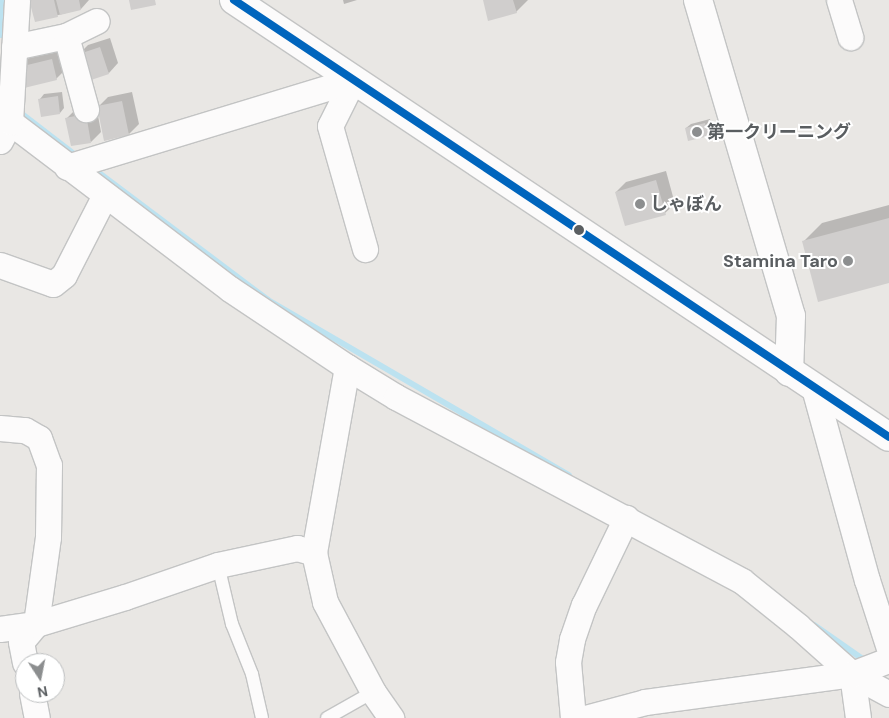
<!DOCTYPE html>
<html>
<head>
<meta charset="utf-8">
<style>
  body { margin:0 }
  #map { position:relative; width:889px; height:718px; overflow:hidden; background:#e9e7e4; font-family:"DM Sans","Noto Sans JP",sans-serif }
  div>[style] { position:absolute }
  .shadow>* { inset:0; background:#0003 }
  .stream>* { height:6px; margin:-3px; padding:0 3px; transform-origin:3px; border-radius:3px; background:#bce2f0 }
  .building>* { inset:0; background:#d0cecd }
  .roads { filter:drop-shadow(1px 0 #c3c4c4) drop-shadow(-1px 0 #c3c4c4) drop-shadow(0 1px #c3c4c4) drop-shadow(0 -1px #c3c4c4) }
  .service>* { height:12px; margin:-6px; padding:0 6px; transform-origin:6px; border-radius:6px; background:#fcfbfb }
  .minor>* { height:25px; margin:-12.5px; padding:0 12.5px; transform-origin:12.5px; border-radius:12.5px; background:#fcfbfb }
  .tertiary>* { height:28px; margin:-14px; padding:0 14px; transform-origin:14px; border-radius:14px; background:#fcfbfb }
  .bus-1>* { height:8px; margin:-4px; padding:0 4px; transform-origin:4px; border-radius:4px; background:#0065bd }
  .dots>* { width:14px; height:14px; translate:-50% -50%; box-sizing:border-box; border:2px solid #fff; border-radius:50% }
  span { translate:-50% -50%; white-space:nowrap; text-align:center; line-height:1.15; -webkit-text-stroke:4px #fff; paint-order:stroke }
  .poi-label { font-size:18px; color:#5a5e61; font-weight:700 }
  .left { translate:0 -50%; text-align:left }
  .right { translate:-100% -50%; text-align:right }
  .north { position:absolute; left:15px; top:653px; width:50px; height:50px; box-sizing:border-box; background:#fff; border:1px solid #bdbfc0; border-radius:50%; rotate:169deg; font-size:14px; font-weight:700; line-height:20px; text-align:center; color:#5a5e61 }
  .north::after { content:''; display:block; margin:auto; width:18px; height:22px; background:#8c8e8f; clip-path:polygon(50% 0,100% 100%,50% 72%,0 100%) }
</style>
</head>
<body>
<div id="map">
  <div class="shadow">
    <i style="clip-path:polygon(30px 0,89px 0,81px 9px,36px 21px)"></i>
    <i style="clip-path:polygon(343px 0,357px 0,344px 4px)"></i>
    <i style="clip-path:polygon(484px 0,528px 0,516px 12px)"></i>
    <i style="clip-path:polygon(110px 38px,118px 63px,109px 73px,78px 55px,88px 45px)"></i>
    <i style="clip-path:polygon(62px 49px,66px 69px,56px 79px,20px 67px,30px 57px)"></i>
    <i style="clip-path:polygon(62px 92px,64px 108px,60px 113px,40px 99px,44px 94px)"></i>
    <i style="clip-path:polygon(132px 92px,139px 124px,129px 134px,97px 110px,101px 132px,91px 142px,67px 118px,77px 108px,96px 109px,108px 97px)"></i>
    <i style="clip-path:polygon(710px 119px,713px 130px,708px 135px,686px 128px,691px 124px)"></i>
    <i style="clip-path:polygon(666px 171px,675px 204px,665px 213px,616px 192px,626px 182px)"></i>
    <i style="clip-path:polygon(889px 205px,889px 282px,803px 242px,822px 223px)"></i>
  </div>
  <div class="stream">
    <i style="left:0;top:35px;width:35px;rotate:-87deg"></i>
    <i style="left:17px;top:110px;width:78px;rotate:37.7deg"></i>
    <i style="left:91px;top:167px;width:221px;rotate:36.9deg"></i>
    <i style="left:268px;top:300px;width:348px;rotate:30.2deg"></i>
    <i style="left:814px;top:625px;width:65px;rotate:34.9deg"></i>
  </div>
  <div class="building">
    <i style="clip-path:polygon(29px 0,54px 0,58px 17px,35px 22px)"></i>
    <i style="clip-path:polygon(56px 0,79px 0,81px 10px,60px 15px)"></i>
    <i style="clip-path:polygon(129px 0,155px 0,156px 5px,131px 10px)"></i>
    <i style="clip-path:polygon(483px 0,513px 0,517px 13px,488px 21px)"></i>
    <i style="clip-path:polygon(100px 47px,109px 74px,85px 82px,76px 55px)"></i>
    <i style="clip-path:polygon(52px 59px,57px 80px,24px 88px,19px 67px)"></i>
    <i style="clip-path:polygon(58px 96px,60px 114px,41px 117px,38px 99px)"></i>
    <i style="clip-path:polygon(122px 101px,129px 135px,104px 141px,97px 106px)"></i>
    <i style="clip-path:polygon(86px 114px,91px 143px,71px 146px,65px 118px)"></i>
    <i style="clip-path:polygon(705px 123px,709px 136px,688px 141px,685px 128px)"></i>
    <i style="clip-path:polygon(656px 180px,666px 215px,625px 226px,615px 192px)"></i>
    <i style="clip-path:polygon(889px 218px,889px 283px,818px 302px,802px 241px)"></i>
  </div>
  <div class="roads">
    <div class="service">
      <i style="left:218px;top:565px;width:61px;rotate:76.7deg"></i>
      <i style="left:232px;top:624px;width:54px;rotate:68.2deg"></i>
      <i style="left:252px;top:674px;width:45px;rotate:77.2deg"></i>
      <i style="left:327px;top:718px;width:53px;rotate:-29.5deg"></i>
    </div>
    <div class="minor">
      <i style="left:839px;top:0;width:39px;rotate:73deg"></i>
      <i style="left:66px;top:36px;width:76px;rotate:74.7deg"></i>
      <i style="left:14px;top:47px;width:53px;rotate:-11.9deg"></i>
      <i style="left:66px;top:36px;width:34px;rotate:-26deg"></i>
      <i style="left:353px;top:80px;width:51px;rotate:116.6deg"></i>
      <i style="left:330px;top:126px;width:128px;rotate:74.1deg"></i>
      <i style="left:0;top:121px;width:10px;rotate:6deg"></i>
      <i style="left:10px;top:122px;width:276px;rotate:37.2deg"></i>
      <i style="left:230px;top:289px;width:141px;rotate:33.7deg"></i>
      <i style="left:347px;top:367px;width:57px;rotate:31.5deg"></i>
      <i style="left:396px;top:397px;width:392px;rotate:28deg"></i>
      <i style="left:742px;top:581px;width:72px;rotate:38.8deg"></i>
      <i style="left:798px;top:626px;width:72px;rotate:41.6deg"></i>
      <i style="left:852px;top:674px;width:42px;rotate:28.4deg"></i>
      <i style="left:0;top:141px;width:21px;rotate:-62deg"></i>
      <i style="left:10px;top:122px;width:122px;rotate:-86.7deg"></i>
      <i style="left:67px;top:167px;width:299px;rotate:-16.9deg"></i>
      <i style="left:0;top:265px;width:56px;rotate:19.7deg"></i>
      <i style="left:53px;top:284px;width:14px;rotate:-39deg"></i>
      <i style="left:64px;top:275px;width:90px;rotate:-62.9deg"></i>
      <i style="left:347px;top:367px;width:189px;rotate:100.1deg"></i>
      <i style="left:314px;top:553px;width:50px;rotate:77.3deg"></i>
      <i style="left:325px;top:602px;width:102px;rotate:61.9deg"></i>
      <i style="left:373px;top:692px;width:32px;rotate:55deg"></i>
      <i style="left:814px;top:388px;width:199px;rotate:74.6deg"></i>
      <i style="left:867px;top:580px;width:71px;rotate:72.1deg"></i>
      <i style="left:0;top:428px;width:25px;rotate:5deg"></i>
      <i style="left:25px;top:430px;width:16px;rotate:30deg"></i>
      <i style="left:39px;top:438px;width:29px;rotate:70deg"></i>
      <i style="left:49px;top:465px;width:72px;rotate:90.8deg"></i>
      <i style="left:48px;top:537px;width:88px;rotate:97.9deg"></i>
      <i style="left:36px;top:624px;width:23px;rotate:130deg"></i>
      <i style="left:21px;top:642px;width:21px;rotate:79deg"></i>
      <i style="left:0;top:629px;width:36px;rotate:-8deg"></i>
      <i style="left:36px;top:624px;width:93px;rotate:-16.9deg"></i>
      <i style="left:125px;top:597px;width:98px;rotate:-19deg"></i>
      <i style="left:218px;top:565px;width:81px;rotate:-12.1deg"></i>
      <i style="left:297px;top:548px;width:18px;rotate:16deg"></i>
      <i style="left:852px;top:674px;width:44px;rotate:82.2deg"></i>
      <i style="left:32px;top:693px;width:25px;rotate:79deg"></i>
      <i style="left:573px;top:718px;width:56px;rotate:-95.1deg"></i>
      <i style="left:568px;top:662px;width:23px;rotate:-80deg"></i>
      <i style="left:572px;top:639px;width:36px;rotate:-71deg"></i>
      <i style="left:584px;top:605px;width:97px;rotate:-64.2deg"></i>
      <i style="left:585px;top:718px;width:62px;rotate:-14.9deg"></i>
      <i style="left:645px;top:702px;width:209px;rotate:-7.7deg"></i>
      <i style="left:852px;top:674px;width:40px;rotate:-21deg"></i>
    </div>
    <div class="tertiary">
      <i style="left:234px;top:0;width:787px;rotate:33.71deg"></i>
      <i style="left:698px;top:0;width:329px;rotate:73.6deg"></i>
      <i style="left:791px;top:316px;width:56px;rotate:92deg"></i>
    </div>
  </div>
  <div class="bus-1">
    <i style="left:234px;top:0;width:787px;rotate:33.71deg"></i>
  </div>
  <div class="dots">
    <i style="left:697px;top:132px;background:#8c8e8f"></i>
    <i style="left:640px;top:204px;background:#8c8e8f"></i>
    <i style="left:579px;top:230px;background:#5a5e61"></i>
    <i style="left:848px;top:261px;background:#8c8e8f"></i>
  </div>
  <div class="poi-label">
    <span class="left" style="left:707px;top:132px">第一クリーニング</span>
    <span class="left" style="left:650px;top:204px">しゃぼん</span>
    <span class="right" style="left:838px;top:261px">Stamina Taro</span>
  </div>
  <div class="north">N</div>
</div>
</body>
</html>
